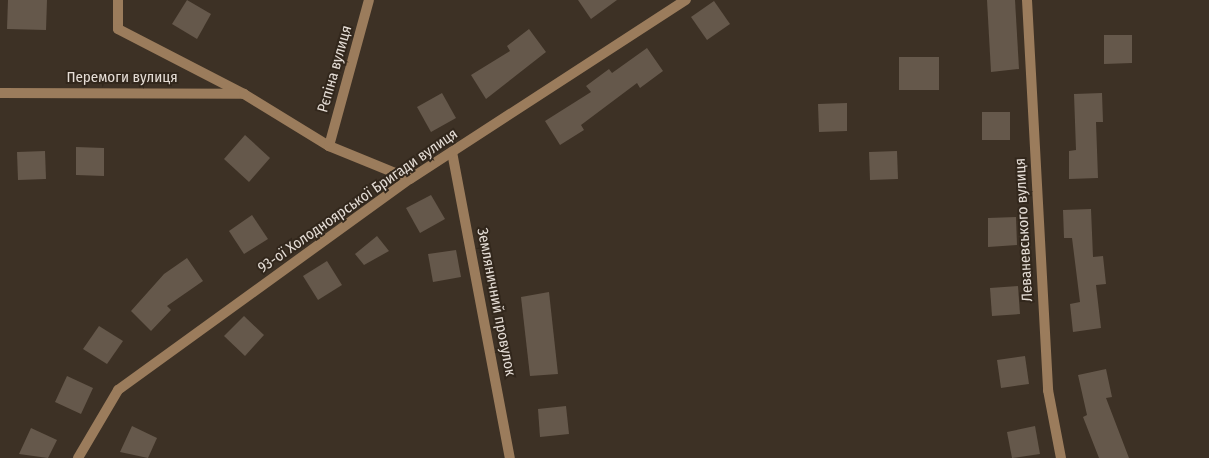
<!DOCTYPE html>
<html>
<head>
<meta charset="utf-8">
<style>
  body { margin:0 }
  #map { position:relative; width:1209px; height:458px; overflow:hidden; background:#3d3125; font-family:"Fira Sans Condensed",sans-serif }
  div>[style] { position:absolute }
  .building>* { inset:0; background:#65584b }
  .minor>* { height:10px; margin:-5px; padding:0 5px; transform-origin:5px; border-radius:5px; background:#9b7c5c }
  span { translate:-50% -50%; white-space:nowrap; text-align:center; line-height:1.15; -webkit-text-stroke:4px #32271c; paint-order:stroke }
  .street-label { font-size:15px; color:#e5ddd6 }
</style>
</head>
<body>
<div id="map">
  <div class="building">
    <i style="clip-path:polygon(8px 0,47px 0,46px 30px,7px 29px)"></i>
    <i style="clip-path:polygon(187px 0,211px 14px,197px 39px,172px 24px)"></i>
    <i style="clip-path:polygon(578px 0,617px 0,591px 19px)"></i>
    <i style="clip-path:polygon(987px 0,1015px 0,1019px 69px,991px 72px)"></i>
    <i style="clip-path:polygon(714px 1px,730px 24px,707px 40px,691px 17px)"></i>
    <i style="clip-path:polygon(529px 29px,546px 52px,486px 99px,471px 75px,510px 51px,507px 46px)"></i>
    <i style="clip-path:polygon(1104px 35px,1132px 35px,1132px 63px,1104px 64px)"></i>
    <i style="clip-path:polygon(647px 48px,663px 71px,640px 88px,637px 83px,581px 125px,584px 130px,560px 145px,545px 121px,591px 92px,586px 86px,609px 69px,612px 73px)"></i>
    <i style="clip-path:polygon(899px 57px,939px 57px,939px 90px,899px 90px)"></i>
    <i style="clip-path:polygon(442px 93px,456px 118px,431px 132px,417px 107px)"></i>
    <i style="clip-path:polygon(1102px 93px,1103px 122px,1096px 122px,1098px 178px,1069px 179px,1069px 151px,1076px 150px,1074px 94px)"></i>
    <i style="clip-path:polygon(847px 103px,847px 131px,819px 132px,818px 104px)"></i>
    <i style="clip-path:polygon(982px 112px,1010px 112px,1010px 140px,982px 140px)"></i>
    <i style="clip-path:polygon(245px 135px,270px 158px,249px 182px,224px 159px)"></i>
    <i style="clip-path:polygon(76px 147px,104px 148px,104px 176px,76px 175px)"></i>
    <i style="clip-path:polygon(45px 151px,46px 179px,18px 180px,17px 152px)"></i>
    <i style="clip-path:polygon(897px 151px,898px 179px,870px 180px,869px 152px)"></i>
    <i style="clip-path:polygon(431px 195px,445px 219px,420px 233px,406px 208px)"></i>
    <i style="clip-path:polygon(1091px 209px,1093px 257px,1103px 256px,1106px 284px,1096px 285px,1101px 328px,1073px 332px,1070px 304px,1080px 302px,1072px 238px,1064px 238px,1063px 210px)"></i>
    <i style="clip-path:polygon(252px 215px,268px 239px,244px 254px,229px 231px)"></i>
    <i style="clip-path:polygon(1016px 217px,1017px 245px,988px 247px,988px 218px)"></i>
    <i style="clip-path:polygon(377px 236px,389px 251px,364px 265px,355px 254px)"></i>
    <i style="clip-path:polygon(456px 250px,461px 277px,433px 282px,428px 254px)"></i>
    <i style="clip-path:polygon(187px 258px,203px 281px,167px 306px,171px 310px,151px 331px,131px 311px,164px 274px)"></i>
    <i style="clip-path:polygon(327px 261px,342px 285px,318px 300px,303px 276px)"></i>
    <i style="clip-path:polygon(1018px 286px,1020px 314px,992px 316px,990px 288px)"></i>
    <i style="clip-path:polygon(549px 292px,558px 374px,530px 376px,521px 297px)"></i>
    <i style="clip-path:polygon(244px 316px,264px 335px,245px 356px,224px 336px)"></i>
    <i style="clip-path:polygon(99px 326px,123px 341px,107px 364px,83px 349px)"></i>
    <i style="clip-path:polygon(1025px 356px,1029px 384px,1001px 388px,997px 360px)"></i>
    <i style="clip-path:polygon(1106px 369px,1112px 397px,1106px 398px,1129px 458px,1099px 458px,1083px 417px,1087px 415px,1078px 375px)"></i>
    <i style="clip-path:polygon(67px 376px,93px 388px,81px 414px,55px 402px)"></i>
    <i style="clip-path:polygon(566px 406px,569px 434px,540px 437px,538px 409px)"></i>
    <i style="clip-path:polygon(132px 426px,157px 438px,148px 458px,120px 452px)"></i>
    <i style="clip-path:polygon(1035px 426px,1040px 454px,1012px 458px,1007px 432px)"></i>
    <i style="clip-path:polygon(31px 428px,57px 440px,48px 458px,19px 454px)"></i>
  </div>
  <div class="minor">
    <i style="left:118px;top:0;width:29px;rotate:90deg"></i>
    <i style="left:118px;top:29px;width:140px;rotate:27.3deg"></i>
    <i style="left:1027px;top:0;width:391px;rotate:86.9deg"></i>
    <i style="left:1048px;top:390px;width:69px;rotate:79.2deg"></i>
    <i style="left:0;top:93px;width:244px;rotate:0.2deg"></i>
    <i style="left:244px;top:94px;width:100px;rotate:31.5deg"></i>
    <i style="left:329px;top:146px;width:87px;rotate:22.2deg"></i>
    <i style="left:329px;top:146px;width:151px;rotate:-74.7deg"></i>
    <i style="left:452px;top:152px;width:311px;rotate:79.3deg"></i>
    <i style="left:78px;top:458px;width:79px;rotate:-59.5deg"></i>
    <i style="left:118px;top:390px;width:360px;rotate:-35.9deg"></i>
    <i style="left:410px;top:179px;width:329px;rotate:-33deg"></i>
  </div>
  <div class="street-label">
    <span style="left:335px;top:69px;rotate:-74deg">Рєпіна вулиця</span>
    <span style="left:122px;top:78px">Перемоги вулиця</span>
    <span style="left:358px;top:201px;rotate:-35deg">93-ої Холодноярської Бригади вулиця</span>
    <span style="left:1024px;top:230px;rotate:-93deg">Леваневського вулиця</span>
    <span style="left:496px;top:302px;rotate:79deg">Земляничний провулок</span>
  </div>
</div>
</body>
</html>
